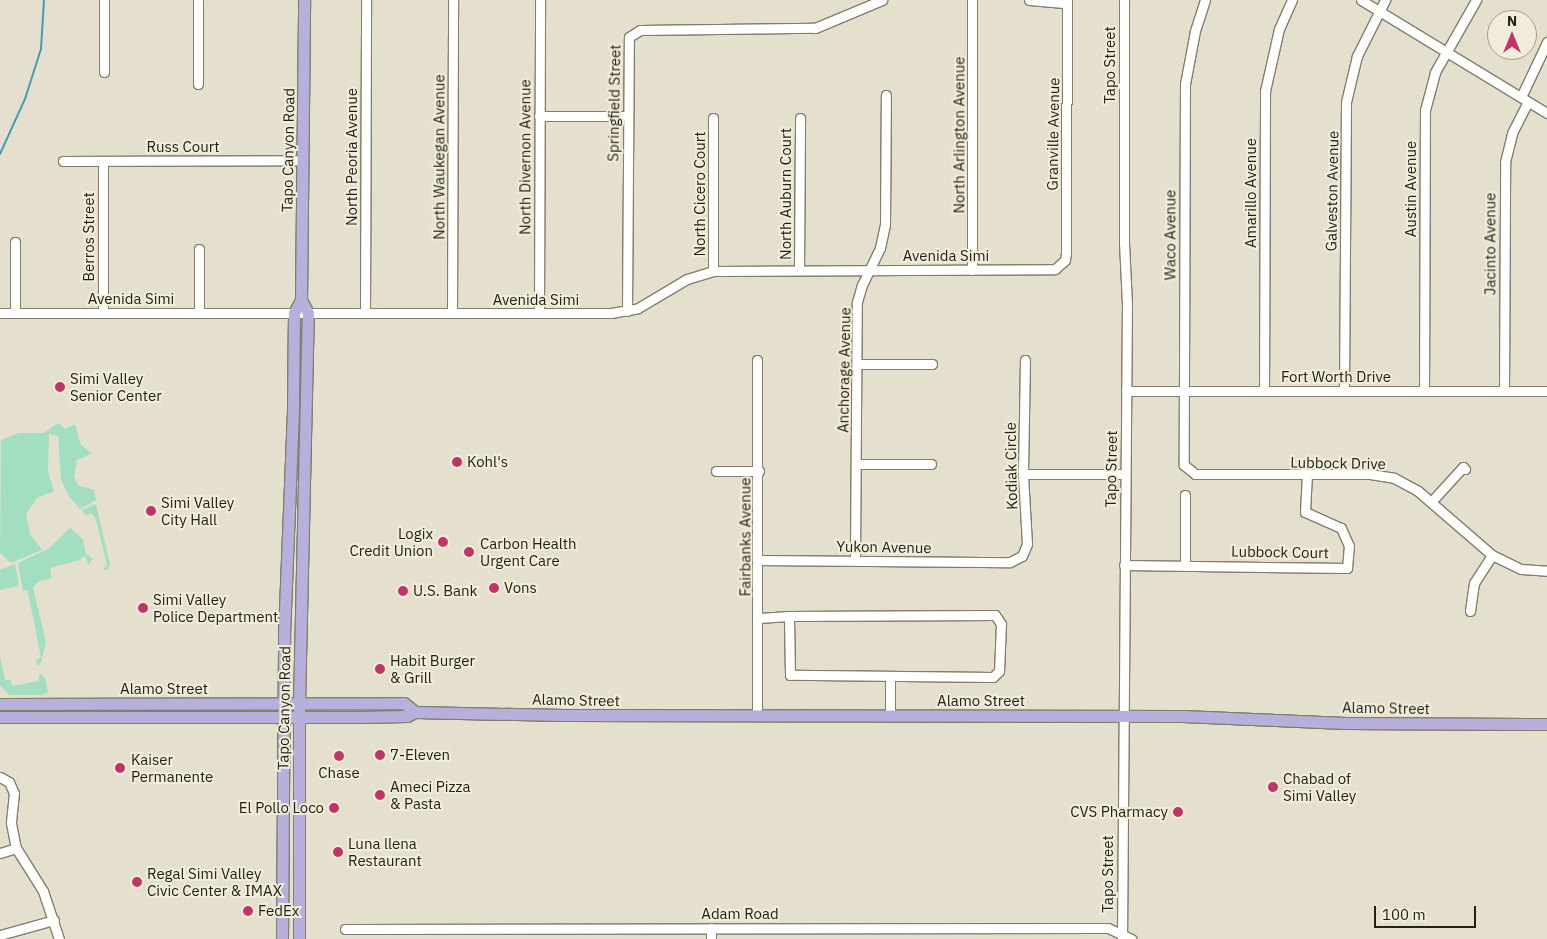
<!DOCTYPE html>
<html>
<head>
<meta charset="utf-8">
<style>
  body { margin:0 }
  #map { position:relative; width:1547px; height:939px; overflow:hidden; background:#e5e0cd; font-family:"IBM Plex Sans",sans-serif }
  div>[style] { position:absolute }
  .green>* { inset:0; background:#a2dec2 }
  .stream>* { height:2px; margin:-1px; padding:0 1px; transform-origin:1px; border-radius:1px; background:#429cb4 }
  .roads { filter:drop-shadow(1px 0 #827e6c) drop-shadow(-1px 0 #827e6c) drop-shadow(0 1px #827e6c) drop-shadow(0 -1px #827e6c) }
  .minor>* { height:9px; margin:-4.5px; padding:0 4.5px; transform-origin:4.5px; border-radius:4.5px; background:#fff }
  .major>* { height:11px; margin:-5.5px; padding:0 5.5px; transform-origin:5.5px; border-radius:5.5px; background:#b7b0dc }
  .dots>* { width:14px; height:14px; translate:-50% -50%; box-sizing:border-box; border:2px solid #f2edda; border-radius:50% }
  span { translate:-50% -50%; white-space:nowrap; text-align:center; line-height:1.15; -webkit-text-stroke:4px #f2edda; paint-order:stroke }
  .street-label { font-size:15px; color:#222019 }
  .poi-label { font-size:15px; color:#222019 }
  .left { translate:0 -50%; text-align:left }
  .right { translate:-100% -50%; text-align:right }
  .north { position:absolute; left:1487px; top:10px; width:50px; height:50px; box-sizing:border-box; background:#f2edda; border:1px solid #9f9b8d; border-radius:50%; rotate:0deg; font-size:14px; font-weight:700; line-height:20px; text-align:center; color:#222019 }
  .north::after { content:''; display:block; margin:auto; width:18px; height:22px; background:#c03569; clip-path:polygon(50% 0,100% 100%,50% 72%,0 100%) }
  .scale { position:absolute; left:1374px; top:906px; width:102px; height:22px; box-sizing:border-box; border:2px solid #222019; border-top:0; padding-left:6px; font-size:15px; line-height:18px; white-space:nowrap; color:#222019; -webkit-text-stroke:4px #f2edda; paint-order:stroke }
</style>
</head>
<body>
<div id="map">
  <div class="green">
    <i style="clip-path:polygon(58px 423px,65px 429px,75px 424px,81px 445px,92px 454px,77px 460px,74px 477px,78px 485px,94px 490px,96px 500px,80px 509px,70px 498px,61px 480px,58px 436px,49px 434px,48px 471px,54px 491px,37px 498px,26px 514px,30px 534px,42px 550px,11px 563px,0 553px,1px 440px,19px 433px,44px 433px)"></i>
    <i style="clip-path:polygon(96px 504px,110px 564px,108px 569px,103px 570px,107px 564px,95px 517px,91px 513px,86px 516px,82px 510px)"></i>
    <i style="clip-path:polygon(70px 528px,83px 539px,86px 554px,93px 559px,88px 565px,86px 557px,82px 557px,80px 560px,50px 568px,52px 578px,38px 582px,33px 588px,46px 642px,41px 663px,37px 666px,36px 661px,41px 657px,29px 597px,27px 590px,23px 591px,18px 563px,48px 549px)"></i>
    <i style="clip-path:polygon(15px 564px,19px 586px,0 590px,0 570px)"></i>
    <i style="clip-path:polygon(0 656px,5px 680px,11px 680px,12px 686px,38px 681px,40px 674px,45px 678px,48px 692px,42px 695px,9px 695px,0 685px)"></i>
  </div>
  <div class="stream">
    <i style="left:0;top:154px;width:60px;rotate:-65.6deg"></i>
    <i style="left:25px;top:99px;width:52px;rotate:-72.3deg"></i>
    <i style="left:41px;top:49px;width:49px;rotate:-86.5deg"></i>
  </div>
  <div class="roads">
    <div class="minor">
      <i style="left:104px;top:0;width:72px;rotate:90deg"></i>
      <i style="left:1029px;top:0;width:38px;rotate:5deg"></i>
      <i style="left:1205px;top:0;width:33px;rotate:108deg"></i>
      <i style="left:1195px;top:31px;width:54px;rotate:100.7deg"></i>
      <i style="left:1185px;top:84px;width:381px;rotate:90.2deg"></i>
      <i style="left:1184px;top:465px;width:14px;rotate:39deg"></i>
      <i style="left:1195px;top:474px;width:175px"></i>
      <i style="left:1370px;top:474px;width:24px;rotate:9deg"></i>
      <i style="left:1394px;top:478px;width:27px;rotate:28deg"></i>
      <i style="left:1418px;top:491px;width:98px;rotate:40.9deg"></i>
      <i style="left:1492px;top:555px;width:32px;rotate:26deg"></i>
      <i style="left:1521px;top:569px;width:26px;rotate:4deg"></i>
      <i style="left:1361px;top:0;width:218px;rotate:31.3deg"></i>
      <i style="left:198px;top:84px;width:84px;rotate:-90deg"></i>
      <i style="left:1521px;top:97px;width:61px;rotate:-64.7deg"></i>
      <i style="left:539px;top:116px;width:88px"></i>
      <i style="left:63px;top:161px;width:240px;rotate:-0.2deg"></i>
      <i style="left:15px;top:242px;width:71px;rotate:90deg"></i>
      <i style="left:799px;top:270px;width:152px;rotate:-89.6deg"></i>
      <i style="left:972px;top:270px;width:270px;rotate:-90deg"></i>
      <i style="left:713px;top:271px;width:153px;rotate:-90deg"></i>
      <i style="left:627px;top:311px;width:274px;rotate:-89.6deg"></i>
      <i style="left:629px;top:37px;width:13px;rotate:-32deg"></i>
      <i style="left:640px;top:30px;width:175px;rotate:-0.7deg"></i>
      <i style="left:815px;top:28px;width:73px;rotate:-22.7deg"></i>
      <i style="left:0;top:313px;width:611px"></i>
      <i style="left:611px;top:313px;width:27px;rotate:-10deg"></i>
      <i style="left:638px;top:308px;width:57px;rotate:-30.6deg"></i>
      <i style="left:687px;top:279px;width:27px;rotate:-17deg"></i>
      <i style="left:713px;top:271px;width:342px;rotate:-0.3deg"></i>
      <i style="left:1055px;top:269px;width:13px;rotate:-42deg"></i>
      <i style="left:1065px;top:260px;width:7px;rotate:-82deg"></i>
      <i style="left:1066px;top:253px;width:253px;rotate:-89.8deg"></i>
      <i style="left:103px;top:313px;width:152px;rotate:-90deg"></i>
      <i style="left:199px;top:313px;width:64px;rotate:-90deg"></i>
      <i style="left:365px;top:313px;width:313px;rotate:-89.8deg"></i>
      <i style="left:452px;top:313px;width:313px;rotate:-89.8deg"></i>
      <i style="left:539px;top:313px;width:313px;rotate:-89.8deg"></i>
      <i style="left:857px;top:364px;width:75px"></i>
      <i style="left:1504px;top:390px;width:228px;rotate:-89.7deg"></i>
      <i style="left:1505px;top:162px;width:30px;rotate:-76deg"></i>
      <i style="left:1512px;top:133px;width:35px;rotate:-63deg"></i>
      <i style="left:1126px;top:391px;width:421px"></i>
      <i style="left:1264px;top:391px;width:300px;rotate:-89.8deg"></i>
      <i style="left:1265px;top:91px;width:64px;rotate:-77.3deg"></i>
      <i style="left:1279px;top:29px;width:32px;rotate:-66deg"></i>
      <i style="left:1344px;top:391px;width:289px;rotate:-89.6deg"></i>
      <i style="left:1346px;top:102px;width:47px;rotate:-76.6deg"></i>
      <i style="left:1357px;top:56px;width:63px;rotate:-63.4deg"></i>
      <i style="left:1424px;top:391px;width:281px;rotate:-89.8deg"></i>
      <i style="left:1425px;top:110px;width:39px;rotate:-75deg"></i>
      <i style="left:1435px;top:72px;width:83px;rotate:-60.3deg"></i>
      <i style="left:857px;top:464px;width:74px"></i>
      <i style="left:716px;top:471px;width:43px"></i>
      <i style="left:1023px;top:474px;width:102px"></i>
      <i style="left:1185px;top:495px;width:71px;rotate:90deg"></i>
      <i style="left:1431px;top:502px;width:47px;rotate:-47.6deg"></i>
      <i style="left:1463px;top:467px;width:3px;rotate:45deg"></i>
      <i style="left:758px;top:560px;width:252px;rotate:0.5deg"></i>
      <i style="left:1010px;top:562px;width:13px;rotate:-27deg"></i>
      <i style="left:1022px;top:556px;width:13px;rotate:-67deg"></i>
      <i style="left:1027px;top:544px;width:70px;rotate:-93.3deg"></i>
      <i style="left:1023px;top:474px;width:114px;rotate:-89deg"></i>
      <i style="left:855px;top:560px;width:258px;rotate:-89.6deg"></i>
      <i style="left:857px;top:302px;width:18px;rotate:-74deg"></i>
      <i style="left:862px;top:285px;width:41px;rotate:-64.1deg"></i>
      <i style="left:880px;top:248px;width:24px;rotate:-78deg"></i>
      <i style="left:885px;top:225px;width:130px;rotate:-89.6deg"></i>
      <i style="left:1124px;top:565px;width:223px;rotate:0.8deg"></i>
      <i style="left:1347px;top:568px;width:22px;rotate:-85deg"></i>
      <i style="left:1349px;top:546px;width:20px;rotate:-114deg"></i>
      <i style="left:1341px;top:528px;width:39px;rotate:-156deg"></i>
      <i style="left:1305px;top:512px;width:36px;rotate:-87deg"></i>
      <i style="left:1470px;top:611px;width:28px;rotate:-82deg"></i>
      <i style="left:1474px;top:583px;width:33px;rotate:-57deg"></i>
      <i style="left:759px;top:618px;width:30px;rotate:-4deg"></i>
      <i style="left:789px;top:616px;width:206px;rotate:-0.3deg"></i>
      <i style="left:995px;top:615px;width:11px;rotate:56deg"></i>
      <i style="left:1001px;top:624px;width:47px;rotate:92.4deg"></i>
      <i style="left:999px;top:671px;width:8px;rotate:135deg"></i>
      <i style="left:993px;top:677px;width:203px;rotate:-179.4deg"></i>
      <i style="left:790px;top:675px;width:59px;rotate:-91deg"></i>
      <i style="left:890px;top:676px;width:40px;rotate:90deg"></i>
      <i style="left:757px;top:715px;width:355px;rotate:-90deg"></i>
      <i style="left:0;top:777px;width:10px;rotate:29deg"></i>
      <i style="left:9px;top:782px;width:12px;rotate:66deg"></i>
      <i style="left:14px;top:793px;width:30px;rotate:96deg"></i>
      <i style="left:11px;top:823px;width:25px;rotate:79deg"></i>
      <i style="left:16px;top:848px;width:51px;rotate:57.9deg"></i>
      <i style="left:43px;top:891px;width:51px;rotate:71.6deg"></i>
      <i style="left:0;top:853px;width:17px;rotate:-17deg"></i>
      <i style="left:711px;top:928px;width:11px;rotate:90deg"></i>
      <i style="left:345px;top:929px;width:763px;rotate:-0.08deg"></i>
      <i style="left:1108px;top:928px;width:26px;rotate:25deg"></i>
      <i style="left:0;top:935px;width:56px;rotate:-15.5deg"></i>
      <i style="left:1122px;top:939px;width:635px;rotate:-89.55deg"></i>
      <i style="left:1127px;top:304px;width:61px;rotate:-92.8deg"></i>
      <i style="left:1124px;top:243px;width:243px;rotate:-90deg"></i>
    </div>
    <div class="major">
      <i style="left:0;top:704px;width:404px;rotate:-0.1deg"></i>
      <i style="left:404px;top:703px;width:14px;rotate:39deg"></i>
      <i style="left:0;top:717px;width:360px"></i>
      <i style="left:360px;top:717px;width:47px;rotate:-1.2deg"></i>
      <i style="left:407px;top:716px;width:9px;rotate:-27deg"></i>
      <i style="left:415px;top:712px;width:149px;rotate:1.2deg"></i>
      <i style="left:564px;top:715px;width:619px;rotate:0.09deg"></i>
      <i style="left:1183px;top:716px;width:162px;rotate:2.5deg"></i>
      <i style="left:1345px;top:723px;width:202px;rotate:0.3deg"></i>
      <i style="left:282px;top:939px;width:305px;rotate:-89.6deg"></i>
      <i style="left:284px;top:634px;width:225px;rotate:-87.7deg"></i>
      <i style="left:293px;top:409px;width:96px;rotate:-89.4deg"></i>
      <i style="left:294px;top:313px;width:15px;rotate:-62deg"></i>
      <i style="left:301px;top:300px;width:300px;rotate:-89.4deg"></i>
      <i style="left:299px;top:939px;width:236px;rotate:-90deg"></i>
      <i style="left:299px;top:703px;width:390px;rotate:-88.7deg"></i>
      <i style="left:308px;top:313px;width:15px;rotate:-118deg"></i>
    </div>
  </div>
  <div class="dots">
    <i style="left:60px;top:387px;background:#c03569"></i>
    <i style="left:457px;top:462px;background:#c03569"></i>
    <i style="left:151px;top:511px;background:#c03569"></i>
    <i style="left:443px;top:542px;background:#c03569"></i>
    <i style="left:469px;top:552px;background:#c03569"></i>
    <i style="left:494px;top:588px;background:#c03569"></i>
    <i style="left:403px;top:591px;background:#c03569"></i>
    <i style="left:143px;top:608px;background:#c03569"></i>
    <i style="left:380px;top:669px;background:#c03569"></i>
    <i style="left:380px;top:755px;background:#c03569"></i>
    <i style="left:339px;top:756px;background:#c03569"></i>
    <i style="left:120px;top:768px;background:#c03569"></i>
    <i style="left:1273px;top:787px;background:#c03569"></i>
    <i style="left:380px;top:795px;background:#c03569"></i>
    <i style="left:334px;top:808px;background:#c03569"></i>
    <i style="left:1178px;top:812px;background:#c03569"></i>
    <i style="left:338px;top:852px;background:#c03569"></i>
    <i style="left:137px;top:882px;background:#c03569"></i>
    <i style="left:248px;top:911px;background:#c03569"></i>
  </div>
  <div class="street-label">
    <span style="left:1110px;top:65px;rotate:-90deg">Tapo Street</span>
    <span style="left:614px;top:103px;rotate:-89deg">Springfield Street</span>
    <span style="left:1053px;top:134px;rotate:-89deg">Granville Avenue</span>
    <span style="left:959px;top:135px;rotate:-90deg">North Arlington Avenue</span>
    <span style="left:183px;top:147px">Russ Court</span>
    <span style="left:288px;top:150px;rotate:-89deg">Tapo Canyon Road</span>
    <span style="left:352px;top:157px;rotate:-90deg">North Peoria Avenue</span>
    <span style="left:439px;top:157px;rotate:-90deg">North Waukegan Avenue</span>
    <span style="left:525px;top:157px;rotate:-90deg">North Divernon Avenue</span>
    <span style="left:1411px;top:189px;rotate:-90deg">Austin Avenue</span>
    <span style="left:1332px;top:191px;rotate:-89deg">Galveston Avenue</span>
    <span style="left:1251px;top:193px;rotate:-90deg">Amarillo Avenue</span>
    <span style="left:700px;top:194px;rotate:-90deg">North Cicero Court</span>
    <span style="left:786px;top:194px;rotate:-90deg">North Auburn Court</span>
    <span style="left:1170px;top:235px;rotate:-90deg">Waco Avenue</span>
    <span style="left:89px;top:237px;rotate:-90deg">Berros Street</span>
    <span style="left:1490px;top:244px;rotate:-90deg">Jacinto Avenue</span>
    <span style="left:946px;top:256px">Avenida Simi</span>
    <span style="left:131px;top:299px">Avenida Simi</span>
    <span style="left:536px;top:300px">Avenida Simi</span>
    <span style="left:844px;top:370px;rotate:-89deg">Anchorage Avenue</span>
    <span style="left:1336px;top:377px">Fort Worth Drive</span>
    <span style="left:1338px;top:463px;rotate:1deg">Lubbock Drive</span>
    <span style="left:1011px;top:466px;rotate:-91deg">Kodiak Circle</span>
    <span style="left:1111px;top:469px;rotate:-89deg">Tapo Street</span>
    <span style="left:745px;top:537px;rotate:-90deg">Fairbanks Avenue</span>
    <span style="left:884px;top:547px;rotate:1deg">Yukon Avenue</span>
    <span style="left:1280px;top:552px;rotate:1deg">Lubbock Court</span>
    <span style="left:164px;top:689px">Alamo Street</span>
    <span style="left:576px;top:700px;rotate:1deg">Alamo Street</span>
    <span style="left:981px;top:701px">Alamo Street</span>
    <span style="left:284px;top:708px;rotate:-89deg">Tapo Canyon Road</span>
    <span style="left:1386px;top:708px;rotate:1deg">Alamo Street</span>
    <span style="left:1108px;top:874px;rotate:-90deg">Tapo Street</span>
    <span style="left:740px;top:914px">Adam Road</span>
  </div>
  <div class="poi-label">
    <span class="left" style="left:70px;top:387px">Simi Valley<br>Senior Center</span>
    <span class="left" style="left:467px;top:462px">Kohl's</span>
    <span class="left" style="left:161px;top:511px">Simi Valley<br>City Hall</span>
    <span class="right" style="left:433px;top:542px">Logix<br>Credit Union</span>
    <span class="left" style="left:480px;top:552px">Carbon Health<br>Urgent Care</span>
    <span class="left" style="left:504px;top:588px">Vons</span>
    <span class="left" style="left:413px;top:591px">U.S. Bank</span>
    <span class="left" style="left:153px;top:608px">Simi Valley<br>Police Department</span>
    <span class="left" style="left:390px;top:669px">Habit Burger<br>&amp; Grill</span>
    <span class="left" style="left:390px;top:755px">7-Eleven</span>
    <span class="left" style="left:131px;top:768px">Kaiser<br>Permanente</span>
    <span style="left:339px;top:773px">Chase</span>
    <span class="left" style="left:1283px;top:787px">Chabad of<br>Simi Valley</span>
    <span class="left" style="left:390px;top:795px">Ameci Pizza<br>&amp; Pasta</span>
    <span class="right" style="left:324px;top:808px">El Pollo Loco</span>
    <span class="right" style="left:1168px;top:812px">CVS Pharmacy</span>
    <span class="left" style="left:348px;top:852px">Luna llena<br>Restaurant</span>
    <span class="left" style="left:147px;top:882px">Regal Simi Valley<br>Civic Center &amp; IMAX</span>
    <span class="left" style="left:258px;top:911px">FedEx</span>
  </div>
  <div class="north">N</div>
  <div class="scale">100 m</div>
</div>
</body>
</html>
